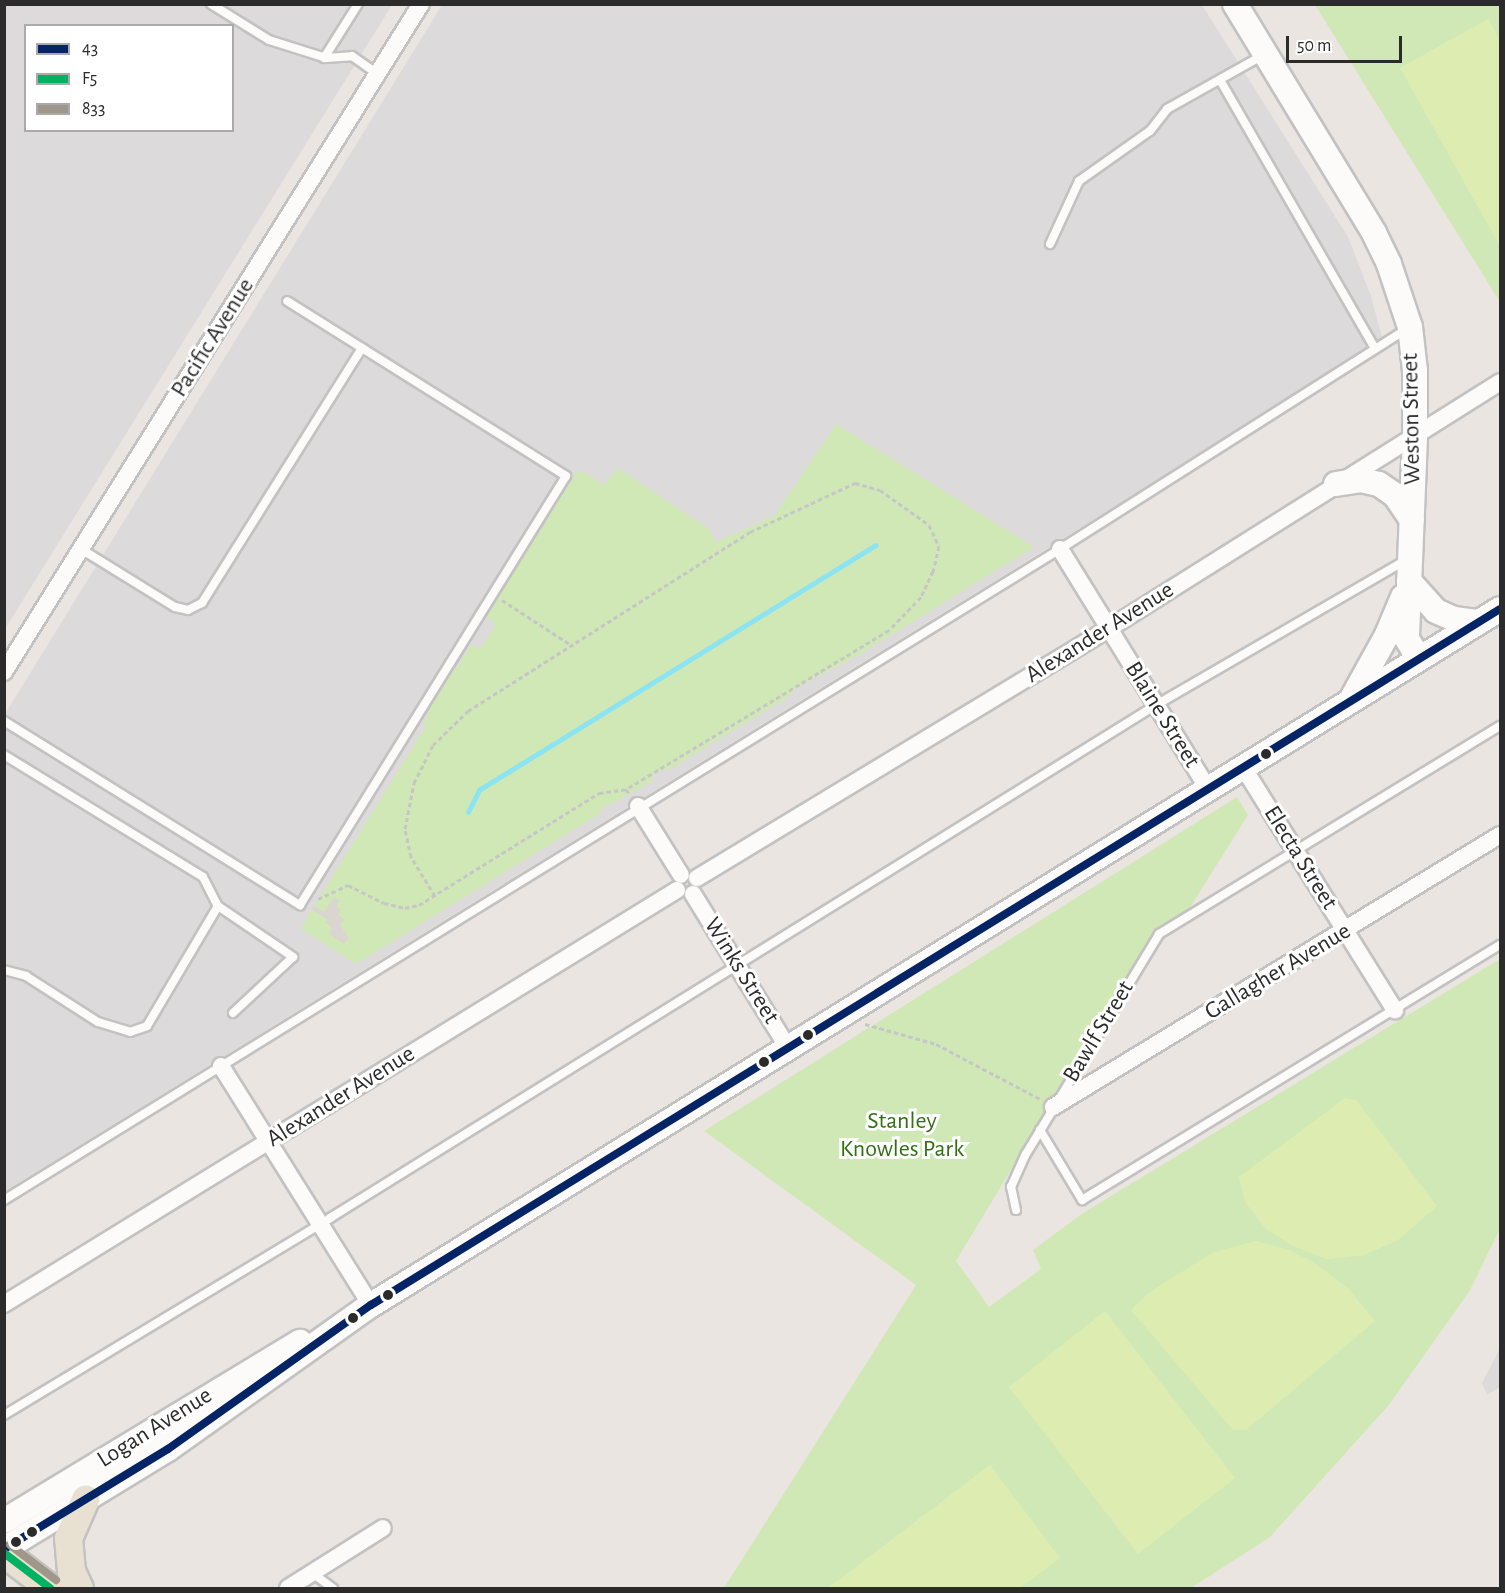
<!DOCTYPE html>
<html>
<head>
<meta charset="utf-8">
<style>
  body { margin:0 }
  #map { position:relative; width:1505px; height:1593px; overflow:hidden; background:#eae5e0; font-family:"Alegreya Sans",sans-serif }
  div>[style] { position:absolute }
  .industrial>* { inset:0; background:#dddadc }
  .green>* { inset:0; background:#d0e8b6 }
  .pitch>* { inset:0; background:#ddedb2 }
  .plaza>* { inset:0; background:#dad5d0 }
  .stream>* { height:4.5px; margin:-2.25px; padding:0 2.25px; transform-origin:2.25px; border-radius:2.25px; background:#8ce4f3 }
  .path>* { height:3px; margin-top:-1.5px; transform-origin:0; background:repeating-linear-gradient(90deg,#c6c6c6 0 4.5px,transparent 0 7.5px) }
  .roads { filter:drop-shadow(2px 0 #c3c2c2) drop-shadow(-2px 0 #c3c2c2) drop-shadow(0 2px #c3c2c2) drop-shadow(0 -2px #c3c2c2) }
  .lane>* { height:8px; margin:-4px; padding:0 4px; transform-origin:4px; border-radius:4px; background:#fcfbfa }
  .street>* { height:16px; margin:-8px; padding:0 8px; transform-origin:8px; border-radius:8px; background:#fcfbfa }
  .secondary>* { height:24px; margin:-12px; padding:0 12px; transform-origin:12px; border-radius:12px; background:#fcfbfa }
  .primary>* { height:27px; margin:-13.5px; padding:0 13.5px; transform-origin:13.5px; border-radius:13.5px; background:#e8e1d2 }
  .bus-1>* { height:8px; margin:-4px; padding:0 4px; transform-origin:4px; border-radius:4px; background:#052465 }
  .bus-2>* { height:8px; margin:-4px; padding:0 4px; transform-origin:4px; border-radius:4px; background:#00b262 }
  .bus-3>* { height:8px; margin:-4px; padding:0 4px; transform-origin:4px; border-radius:4px; background:#a0978a }
  .dots>* { width:16px; height:16px; translate:-50% -50%; box-sizing:border-box; border:3px solid #fff; border-radius:50% }
  span { translate:-50% -50%; white-space:nowrap; text-align:center; line-height:1.15; -webkit-text-stroke:6px #fff; paint-order:stroke }
  .street-label { font-size:24px; color:#2b2b2b }
  .park-label { font-size:24px; color:#307013 }
  .frame { position:absolute; inset:0; border:6px solid #2b2b2b; pointer-events:none }
  .legend { position:absolute; left:24px; top:24px; width:210px; height:108px; box-sizing:border-box; background:#fff; border:2px solid #aaa; margin:0; padding:8px 10px; list-style:none; font-size:18px; color:#2b2b2b }
  .legend li { display:flex; align-items:center; gap:12px; height:30px }
  .legend b { width:30px; border:2px solid #aaa }
  .scale { position:absolute; left:1286px; top:36px; width:116px; height:27px; box-sizing:border-box; border:3px solid #2b2b2b; border-top:0; padding-left:8px; font-size:18px; line-height:21px; white-space:nowrap; color:#2b2b2b; -webkit-text-stroke:4px #fff; paint-order:stroke }
</style>
</head>
<body>
<div id="map">
  <div class="industrial">
    <i style="clip-path:polygon(evenodd,5px 5px,392px 5px,5px 629px,5px 5px,26px 26px,232px 26px,232px 130px,26px 130px,26px 26px)"></i>
    <i style="clip-path:polygon(442px 5px,1202px 5px,1348px 237px,1371px 296px,1383px 341px,5px 1191px,5px 714px)"></i>
    <i style="clip-path:polygon(1500px 1348px,1500px 1387px,1487px 1395px,1482px 1383px)"></i>
  </div>
  <div class="green">
    <i style="clip-path:polygon(1315px 5px,1500px 5px,1500px 302px)"></i>
    <i style="clip-path:polygon(836px 424px,1034px 547px,862px 653px,791px 691px,793px 694px,667px 771px,665px 768px,651px 777px,653px 781px,600px 810px,601px 813px,356px 964px,301px 929px,311px 909px,328px 920px,332px 928px,329px 933px,348px 937px,340px 925px,336px 906px,340px 901px,324px 912px,314px 906px,426px 726px,423px 723px,429px 712px,427px 710px,452px 667px,456px 669px,471px 645px,480px 649px,496px 624px,484px 616px,576px 472px,586px 473px,604px 485px,618px 468px,709px 529px,715px 542px,774px 516px)"></i>
    <i style="clip-path:polygon(1237px 797px,1248px 815px,1189px 909px,1156px 929px,956px 1261px,989px 1307px,1041px 1269px,1033px 1250px,1083px 1213px,1500px 959px,1500px 1229px,1469px 1292px,1388px 1406px,1270px 1537px,1191px 1588px,724px 1588px,916px 1285px,704px 1131px)"></i>
  </div>
  <div class="pitch">
    <i style="clip-path:polygon(1488px 19px,1500px 41px,1500px 246px,1400px 68px)"></i>
    <i style="clip-path:polygon(1345px 1098px,1356px 1100px,1437px 1206px,1398px 1240px,1364px 1255px,1327px 1259px,1293px 1246px,1266px 1229px,1245px 1202px,1239px 1177px)"></i>
    <i style="clip-path:polygon(1256px 1241px,1289px 1250px,1313px 1262px,1348px 1288px,1375px 1321px,1246px 1430px,1233px 1430px,1131px 1310px,1150px 1292px,1212px 1253px)"></i>
    <i style="clip-path:polygon(1105px 1311px,1235px 1478px,1138px 1554px,1009px 1387px)"></i>
    <i style="clip-path:polygon(990px 1465px,1060px 1558px,1020px 1588px,828px 1588px)"></i>
  </div>
  <div class="plaza">
    <i style="clip-path:polygon(334px 897px,340px 901px,336px 906px,341px 910px,338px 915px,344px 919px,340px 925px,349px 938px,344px 944px,329px 934px,332px 928px,326px 923px,328px 920px,311px 909px,314px 906px,324px 912px)"></i>
  </div>
  <div class="stream">
    <i style="left:468px;top:812px;width:25px;rotate:-63deg"></i>
    <i style="left:479px;top:790px;width:466px;rotate:-31.7deg"></i>
  </div>
  <div class="path">
    <i style="left:502px;top:600px;width:82px;rotate:33.1deg"></i>
    <i style="left:435px;top:896px;width:46px;rotate:-121.6deg"></i>
    <i style="left:411px;top:857px;width:29px;rotate:-102deg"></i>
    <i style="left:405px;top:829px;width:47px;rotate:-78.9deg"></i>
    <i style="left:414px;top:783px;width:42px;rotate:-63.4deg"></i>
    <i style="left:433px;top:745px;width:49px;rotate:-44.2deg"></i>
    <i style="left:468px;top:711px;width:334px;rotate:-32.4deg"></i>
    <i style="left:750px;top:532px;width:116px;rotate:-25deg"></i>
    <i style="left:855px;top:483px;width:26px;rotate:16deg"></i>
    <i style="left:880px;top:490px;width:60px;rotate:35.5deg"></i>
    <i style="left:929px;top:525px;width:23px;rotate:65deg"></i>
    <i style="left:939px;top:546px;width:26px;rotate:103deg"></i>
    <i style="left:933px;top:571px;width:29px;rotate:115deg"></i>
    <i style="left:921px;top:597px;width:46px;rotate:134.1deg"></i>
    <i style="left:889px;top:630px;width:307px;rotate:148.8deg"></i>
    <i style="left:318px;top:899px;width:33px;rotate:-25deg"></i>
    <i style="left:348px;top:885px;width:40px;rotate:26.6deg"></i>
    <i style="left:384px;top:903px;width:22px;rotate:13deg"></i>
    <i style="left:405px;top:908px;width:14px;rotate:-12deg"></i>
    <i style="left:419px;top:905px;width:212px;rotate:-31.9deg"></i>
    <i style="left:599px;top:793px;width:27px;rotate:-8deg"></i>
    <i style="left:626px;top:789px;width:7px;rotate:56deg"></i>
    <i style="left:865px;top:1024px;width:74px;rotate:15.7deg"></i>
    <i style="left:936px;top:1044px;width:120px;rotate:27.8deg"></i>
  </div>
  <div class="roads">
    <div class="lane">
      <i style="left:211px;top:4px;width:68px;rotate:31.8deg"></i>
      <i style="left:269px;top:40px;width:60px;rotate:17.5deg"></i>
      <i style="left:326px;top:58px;width:26px;rotate:-4deg"></i>
      <i style="left:352px;top:56px;width:32px;rotate:35deg"></i>
      <i style="left:324px;top:58px;width:64px;rotate:-57.8deg"></i>
      <i style="left:1220px;top:80px;width:310px;rotate:60deg"></i>
      <i style="left:1050px;top:244px;width:69px;rotate:-65.3deg"></i>
      <i style="left:1079px;top:181px;width:87px;rotate:-35.2deg"></i>
      <i style="left:1150px;top:131px;width:28px;rotate:-52deg"></i>
      <i style="left:1167px;top:109px;width:112px;rotate:-29.3deg"></i>
      <i style="left:81px;top:549px;width:110px;rotate:31.7deg"></i>
      <i style="left:175px;top:607px;width:13px;rotate:13deg"></i>
      <i style="left:188px;top:610px;width:16px;rotate:-27deg"></i>
      <i style="left:202px;top:603px;width:301px;rotate:-57.9deg"></i>
      <i style="left:4px;top:721px;width:349px;rotate:31.9deg"></i>
      <i style="left:300px;top:905px;width:505px;rotate:-58.2deg"></i>
      <i style="left:566px;top:476px;width:329px;rotate:-147.9deg"></i>
      <i style="left:4px;top:755px;width:233px;rotate:31.5deg"></i>
      <i style="left:203px;top:877px;width:33px;rotate:63deg"></i>
      <i style="left:218px;top:906px;width:91px;rotate:34.2deg"></i>
      <i style="left:293px;top:957px;width:82px;rotate:137deg"></i>
      <i style="left:4px;top:970px;width:23px;rotate:15deg"></i>
      <i style="left:26px;top:976px;width:85px;rotate:32.6deg"></i>
      <i style="left:98px;top:1022px;width:34px;rotate:17deg"></i>
      <i style="left:130px;top:1032px;width:18px;rotate:-19deg"></i>
      <i style="left:147px;top:1026px;width:139px;rotate:-59.4deg"></i>
      <i style="left:1040px;top:1130px;width:82px;rotate:59deg"></i>
      <i style="left:1082px;top:1200px;width:490px;rotate:-31.4deg"></i>
      <i style="left:4px;top:1200px;width:1241px;rotate:-31.65deg"></i>
      <i style="left:1060px;top:549px;width:412px;rotate:-32.4deg"></i>
      <i style="left:1016px;top:1210px;width:24px;rotate:-102deg"></i>
      <i style="left:1011px;top:1187px;width:36px;rotate:-66deg"></i>
      <i style="left:1026px;top:1154px;width:257px;rotate:-58.8deg"></i>
      <i style="left:1159px;top:934px;width:399px;rotate:-31.4deg"></i>
      <i style="left:4px;top:1415px;width:381px;rotate:-31.1deg"></i>
      <i style="left:330px;top:1218px;width:972px;rotate:-31.84deg"></i>
      <i style="left:1156px;top:705px;width:289px;rotate:-30.1deg"></i>
      <i style="left:312px;top:1573px;width:26px;rotate:36deg"></i>
    </div>
    <div class="street">
      <i style="left:1060px;top:549px;width:282px;rotate:58.3deg"></i>
      <i style="left:4px;top:672px;width:787px;rotate:-58.03deg"></i>
      <i style="left:1243px;top:767px;width:287px;rotate:58deg"></i>
      <i style="left:638px;top:806px;width:81px;rotate:58.1deg"></i>
      <i style="left:697px;top:878px;width:481px;rotate:-31.2deg"></i>
      <i style="left:1108px;top:629px;width:463px;rotate:-32.2deg"></i>
      <i style="left:693px;top:894px;width:181px;rotate:58.3deg"></i>
      <i style="left:221px;top:1066px;width:282px;rotate:57.9deg"></i>
      <i style="left:1053px;top:1107px;width:523px;rotate:-31.32deg"></i>
      <i style="left:4px;top:1304px;width:790px;rotate:-31.6deg"></i>
      <i style="left:288px;top:1588px;width:112px;rotate:-32.3deg"></i>
    </div>
    <div class="secondary">
      <i style="left:1235px;top:4px;width:268px;rotate:58.7deg"></i>
      <i style="left:1374px;top:233px;width:34px;rotate:64deg"></i>
      <i style="left:1389px;top:264px;width:66px;rotate:71.6deg"></i>
      <i style="left:1410px;top:327px;width:44px;rotate:83.5deg"></i>
      <i style="left:1415px;top:371px;width:66px;rotate:90deg"></i>
      <i style="left:1415px;top:437px;width:202px;rotate:92.3deg"></i>
      <i style="left:1407px;top:639px;width:23px;rotate:59deg"></i>
      <i style="left:1336px;top:484px;width:25px;rotate:-9deg"></i>
      <i style="left:1361px;top:480px;width:18px;rotate:13deg"></i>
      <i style="left:1379px;top:484px;width:19px;rotate:35deg"></i>
      <i style="left:1395px;top:495px;width:30px;rotate:56deg"></i>
      <i style="left:1409px;top:581px;width:40px;rotate:48deg"></i>
      <i style="left:1436px;top:611px;width:20px;rotate:24deg"></i>
      <i style="left:1454px;top:619px;width:25px;rotate:7deg"></i>
      <i style="left:1351px;top:700px;width:74px;rotate:-61deg"></i>
      <i style="left:1387px;top:635px;width:41px;rotate:-67.2deg"></i>
      <i style="left:4px;top:1521px;width:346px;rotate:-31.2deg"></i>
      <i style="left:4px;top:1549px;width:192px;rotate:-31.4deg"></i>
      <i style="left:168px;top:1449px;width:249px;rotate:-35.4deg"></i>
      <i style="left:371px;top:1305px;width:1326px;rotate:-31.65deg"></i>
    </div>
    <div class="primary">
      <i style="left:4px;top:1553px;width:58px;rotate:37.3deg"></i>
      <i style="left:79px;top:1588px;width:19px;rotate:-115deg"></i>
      <i style="left:71px;top:1571px;width:33px;rotate:-95deg"></i>
      <i style="left:68px;top:1538px;width:43px;rotate:-66.4deg"></i>
    </div>
  </div>
  <div class="bus-1">
    <i style="left:4px;top:1549px;width:192px;rotate:-31.4deg"></i>
    <i style="left:168px;top:1449px;width:249px;rotate:-35.4deg"></i>
    <i style="left:371px;top:1305px;width:1326px;rotate:-31.65deg"></i>
  </div>
  <div class="bus-2">
    <i style="left:4px;top:1553px;width:58px;rotate:37.3deg"></i>
  </div>
  <div class="bus-3">
    <i style="left:10px;top:1545px;width:58px;rotate:37.3deg"></i>
  </div>
  <div class="dots">
    <i style="left:1266px;top:754px;background:#2b2b2b"></i>
    <i style="left:808px;top:1035px;background:#2b2b2b"></i>
    <i style="left:764px;top:1062px;background:#2b2b2b"></i>
    <i style="left:388px;top:1295px;background:#2b2b2b"></i>
    <i style="left:353px;top:1318px;background:#2b2b2b"></i>
    <i style="left:32px;top:1532px;background:#2b2b2b"></i>
    <i style="left:16px;top:1542px;background:#2b2b2b"></i>
  </div>
  <div class="street-label">
    <span style="left:213px;top:338px;rotate:-58deg">Pacific Avenue</span>
    <span style="left:1412px;top:419px;rotate:-91deg">Weston Street</span>
    <span style="left:1100px;top:633px;rotate:-32deg">Alexander Avenue</span>
    <span style="left:1162px;top:715px;rotate:58deg">Blaine Street</span>
    <span style="left:1300px;top:858px;rotate:58deg">Electa Street</span>
    <span style="left:741px;top:971px;rotate:58deg">Winks Street</span>
    <span style="left:1278px;top:972px;rotate:-31deg">Gallagher Avenue</span>
    <span style="left:1099px;top:1032px;rotate:-59deg">Bawlf Street</span>
    <span style="left:341px;top:1097px;rotate:-32deg">Alexander Avenue</span>
    <span style="left:155px;top:1428px;rotate:-32deg">Logan Avenue</span>
  </div>
  <div class="park-label">
    <span style="left:902px;top:1136px">Stanley<br>Knowles Park</span>
  </div>
  <div class="frame"></div>
  <ul class="legend">
  <li><b style="height:8px;background:#052465"></b>43</li>
  <li><b style="height:8px;background:#00b262"></b>F5</li>
  <li><b style="height:8px;background:#a0978a"></b>833</li>
  </ul>
  <div class="scale">50 m</div>
</div>
</body>
</html>
